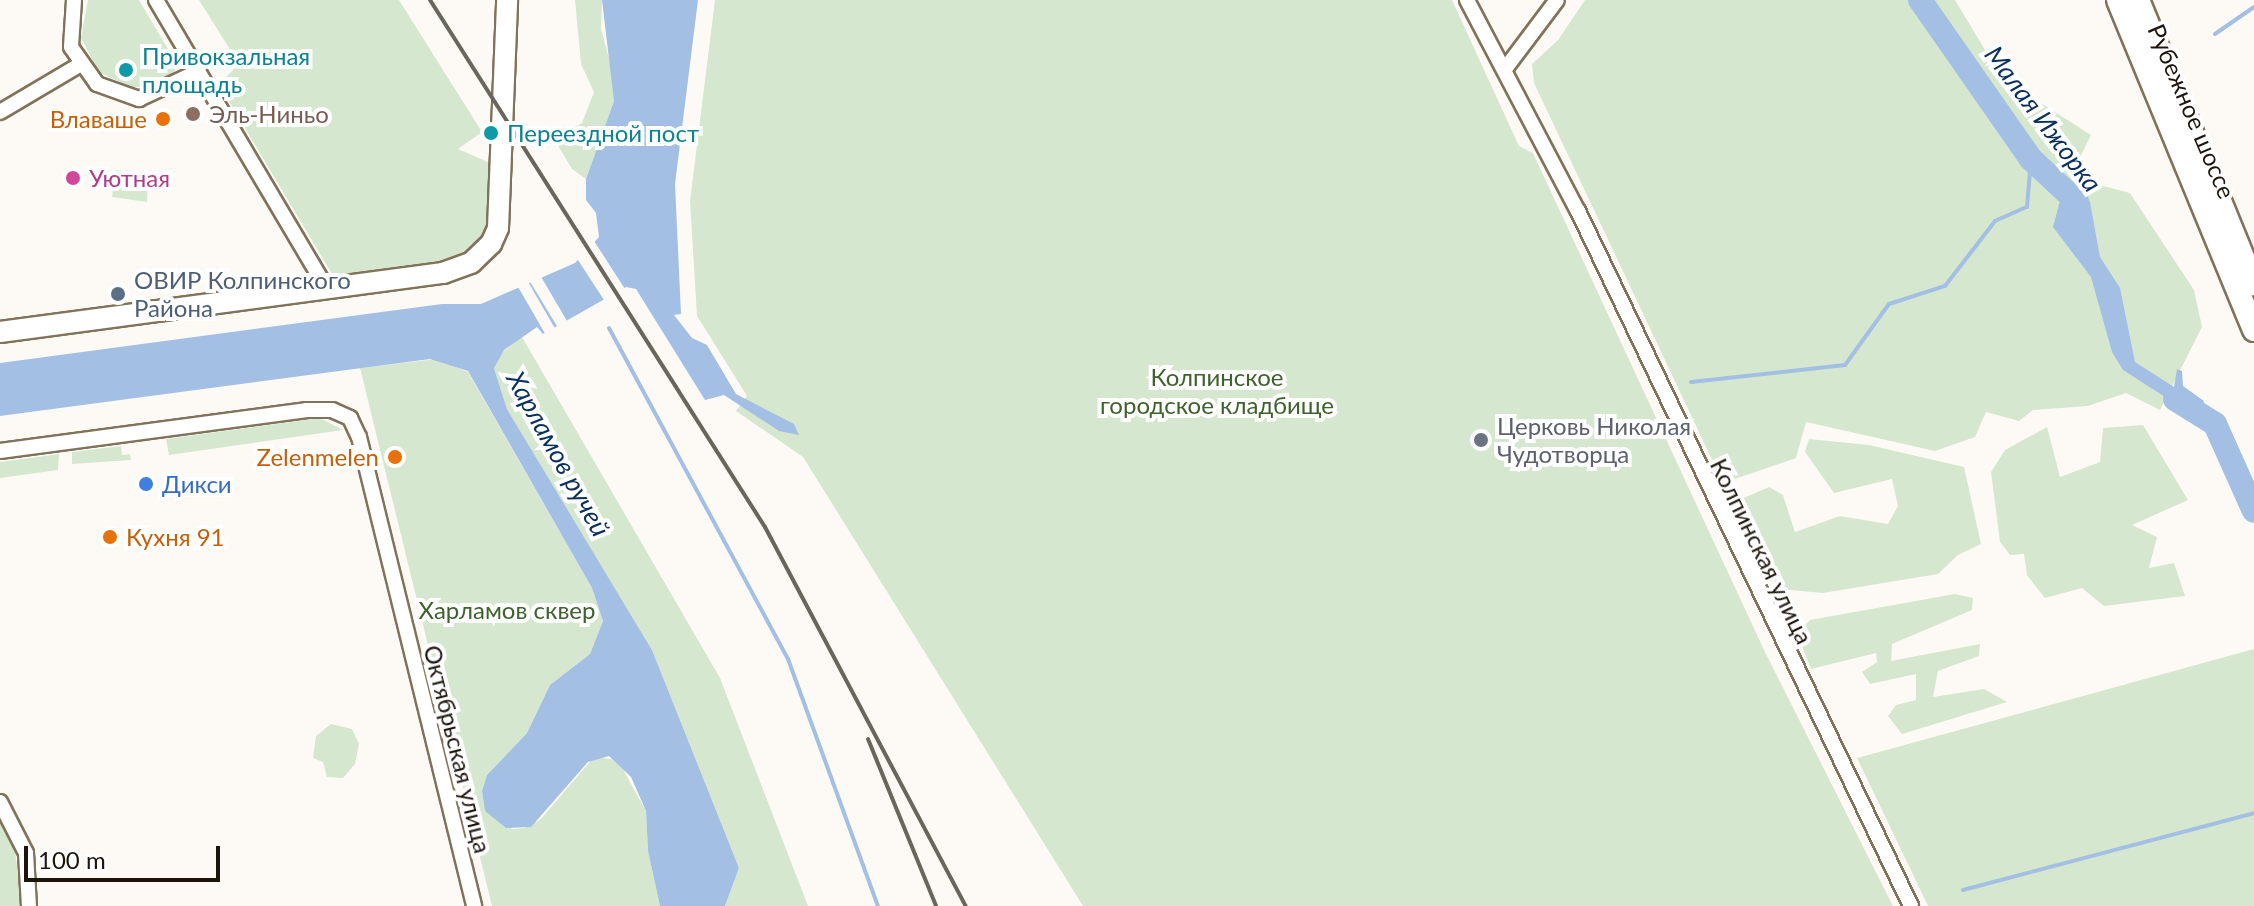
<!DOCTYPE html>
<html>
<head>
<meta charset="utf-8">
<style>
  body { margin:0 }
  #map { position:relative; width:2254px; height:906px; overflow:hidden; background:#fdfaf5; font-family:Lato,sans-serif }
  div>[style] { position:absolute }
  .green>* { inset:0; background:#d6e7cf }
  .water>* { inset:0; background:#a4bfe4 }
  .pier>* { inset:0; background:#fdfaf5 }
  .stream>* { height:4px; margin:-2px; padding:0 2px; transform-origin:2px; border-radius:2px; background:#a4bfe4 }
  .river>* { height:24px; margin:-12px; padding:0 12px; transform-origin:12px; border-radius:12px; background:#a4bfe4 }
  .roads { filter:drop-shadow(2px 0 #81735b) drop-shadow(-2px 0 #81735b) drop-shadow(0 2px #81735b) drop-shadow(0 -2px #81735b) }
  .street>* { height:14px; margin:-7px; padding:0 7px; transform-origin:7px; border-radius:7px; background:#fff }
  .secondary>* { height:20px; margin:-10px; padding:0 10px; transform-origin:10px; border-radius:10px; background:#fff }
  .primary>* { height:22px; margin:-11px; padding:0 11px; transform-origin:11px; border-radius:11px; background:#fff }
  .rail>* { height:4px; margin:-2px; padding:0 2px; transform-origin:2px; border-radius:2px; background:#6a655d }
  .dots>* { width:22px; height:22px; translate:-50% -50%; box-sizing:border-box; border:4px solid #fff; border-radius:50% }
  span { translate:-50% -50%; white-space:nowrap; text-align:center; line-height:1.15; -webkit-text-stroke:8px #fff; paint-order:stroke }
  .culture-label { font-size:24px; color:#0d838f }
  .left { translate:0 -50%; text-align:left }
  .street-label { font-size:24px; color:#1b150c }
  .education-label { font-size:24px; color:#785e54 }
  .food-label { font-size:24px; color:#c56008 }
  .right { translate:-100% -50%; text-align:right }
  .hotel-label { font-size:24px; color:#b23c85 }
  .service-label { font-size:24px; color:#4e5e75 }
  .park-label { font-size:24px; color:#3e622d }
  .worship-label { font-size:24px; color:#5b616d }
  .shop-label { font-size:24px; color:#366cbe }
  .water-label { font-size:26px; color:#0b305d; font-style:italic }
  .scale { position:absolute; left:24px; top:846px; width:196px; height:36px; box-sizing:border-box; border:4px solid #1b150c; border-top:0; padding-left:10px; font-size:24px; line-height:28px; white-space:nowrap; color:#1b150c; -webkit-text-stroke:6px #fff; paint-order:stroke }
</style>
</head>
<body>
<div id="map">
  <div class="green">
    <i style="clip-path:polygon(88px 0,139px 0,178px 66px,173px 73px,145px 87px,130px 87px,99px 72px,81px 38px)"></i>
    <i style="clip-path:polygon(199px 0,399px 0,482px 132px,458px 149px,497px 166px,484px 238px,450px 262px,335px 279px,224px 93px,223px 80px,239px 64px)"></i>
    <i style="clip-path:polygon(575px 0,602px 0,601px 28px,615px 82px,614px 101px,586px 179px,572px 169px,551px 134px,564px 134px,582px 123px,594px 92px,581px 64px)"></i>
    <i style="clip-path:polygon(715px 0,1452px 0,1519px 146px,1533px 153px,1765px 652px,1893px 906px,1083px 906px,803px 457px,736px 411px,747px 396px,697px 316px,690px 201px)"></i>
    <i style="clip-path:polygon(1585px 0,1955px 0,2002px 78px,2091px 135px,2075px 167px,2092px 183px,2130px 193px,2194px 290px,2202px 327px,2160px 410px,2126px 393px,2088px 406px,2033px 410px,2019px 421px,1986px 412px,1975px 437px,1935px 451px,1806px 422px,1796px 458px,1723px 483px,1534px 83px,1532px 64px,1558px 40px)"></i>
    <i style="clip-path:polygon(116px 170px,148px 175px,147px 202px,112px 197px)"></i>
    <i style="clip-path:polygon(522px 337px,720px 678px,808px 906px,725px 906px,739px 868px,652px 650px,507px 409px,494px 368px,501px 353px)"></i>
    <i style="clip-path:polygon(436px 359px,468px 372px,592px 588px,603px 621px,590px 654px,550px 685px,527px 733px,487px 775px,482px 791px,485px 811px,512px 829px,525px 828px,541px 819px,594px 757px,618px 760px,646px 811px,648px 851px,660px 906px,492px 906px,360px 368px)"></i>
    <i style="clip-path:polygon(320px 418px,343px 430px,169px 455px,166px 439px)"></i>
    <i style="clip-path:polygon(2143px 425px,2188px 500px,2132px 525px,2157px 537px,2149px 568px,2174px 563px,2185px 596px,2104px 606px,2082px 588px,2045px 598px,2027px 575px,2024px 554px,2010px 555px,2000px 542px,1991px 472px,2005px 450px,2047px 427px,2060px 477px,2100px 462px,2103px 428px)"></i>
    <i style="clip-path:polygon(1809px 439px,1869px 445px,1964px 467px,1981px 544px,1958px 555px,1938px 574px,1823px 593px,1780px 589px,1755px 552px,1741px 499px,1769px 487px,1783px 495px,1795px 532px,1840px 516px,1888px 524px,1898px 506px,1892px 479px,1834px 493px,1805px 452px)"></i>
    <i style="clip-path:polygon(121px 446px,122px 455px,130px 454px,131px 460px,72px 464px,72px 452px)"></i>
    <i style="clip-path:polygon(59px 454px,58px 470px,0 478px,0 462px)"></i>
    <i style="clip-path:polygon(1955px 594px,1973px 598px,1972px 610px,1892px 644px,1891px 661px,1980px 644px,1979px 656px,1938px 671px,1933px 697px,1984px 689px,2007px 702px,1902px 734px,1888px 716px,1896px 705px,1916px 700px,1916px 674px,1870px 684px,1862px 672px,1877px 662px,1876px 653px,1811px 669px,1797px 634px,1810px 620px)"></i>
    <i style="clip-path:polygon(2254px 649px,2254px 906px,1928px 906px,1857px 758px)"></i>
    <i style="clip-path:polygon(331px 724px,352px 729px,359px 744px,355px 764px,343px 778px,327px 777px,323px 762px,313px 758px,316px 736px)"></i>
    <i style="clip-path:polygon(0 817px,15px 851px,22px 906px,0 906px)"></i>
  </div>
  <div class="water">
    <i style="clip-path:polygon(602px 0,698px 0,675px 184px,681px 314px,674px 315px,692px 338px,707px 345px,736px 394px,794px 424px,799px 435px,779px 431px,724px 395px,705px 400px,636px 289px,626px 287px,543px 334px,537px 327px,504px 350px,494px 368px,507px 409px,652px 650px,739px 868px,725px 906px,660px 906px,648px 851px,646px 811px,631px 777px,609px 756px,588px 762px,531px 827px,506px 828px,485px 811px,482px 791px,487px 775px,527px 733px,550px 685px,590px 654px,603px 621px,592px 588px,468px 371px,430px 359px,0 416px,0 363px,442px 304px,481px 304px,575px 263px,599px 237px,596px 213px,586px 200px,586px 179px,614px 101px)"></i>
    <i style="clip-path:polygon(2068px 183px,2090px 202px,2100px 257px,2120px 288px,2135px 362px,2174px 387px,2177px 369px,2182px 371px,2183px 386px,2204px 401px,2201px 420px,2123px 370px,2112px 352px,2091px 277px,2053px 227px,2060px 201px,2056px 192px)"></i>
  </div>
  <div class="pier">
    <i style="clip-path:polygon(594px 241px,627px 292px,606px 303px,576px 257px)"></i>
    <i style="clip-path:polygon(540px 275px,570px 326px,560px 331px,529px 280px)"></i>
    <i style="clip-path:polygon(527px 280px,557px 332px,547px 337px,517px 285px)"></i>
  </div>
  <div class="stream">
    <i style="left:2215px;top:34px;width:47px;rotate:-34.7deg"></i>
    <i style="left:609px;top:328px;width:376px;rotate:61.6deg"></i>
    <i style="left:788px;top:659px;width:263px;rotate:70deg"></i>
    <i style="left:1691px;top:382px;width:155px;rotate:-6.3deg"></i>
    <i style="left:1845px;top:365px;width:75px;rotate:-54.2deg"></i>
    <i style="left:1889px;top:304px;width:59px;rotate:-17.8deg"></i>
    <i style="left:1945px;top:286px;width:82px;rotate:-52.4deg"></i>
    <i style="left:1995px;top:221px;width:35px;rotate:-24deg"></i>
    <i style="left:2027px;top:207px;width:48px;rotate:-85.2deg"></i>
    <i style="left:1963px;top:890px;width:301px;rotate:-14.8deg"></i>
  </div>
  <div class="river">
    <i style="left:1920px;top:0;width:194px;rotate:55.1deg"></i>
    <i style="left:2031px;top:159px;width:63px;rotate:43.1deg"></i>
    <i style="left:2077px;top:202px;width:9px;rotate:77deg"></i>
    <i style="left:2175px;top:399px;width:47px;rotate:32deg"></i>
    <i style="left:2215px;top:424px;width:95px;rotate:65.9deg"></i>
  </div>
  <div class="roads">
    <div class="street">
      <i style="left:74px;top:0;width:47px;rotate:93.7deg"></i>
      <i style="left:71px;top:47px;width:45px;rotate:54.9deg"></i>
      <i style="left:97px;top:84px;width:45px;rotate:19.7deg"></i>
      <i style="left:139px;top:99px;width:66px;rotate:-25deg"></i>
      <i style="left:156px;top:0;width:336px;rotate:59.4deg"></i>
      <i style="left:1467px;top:0;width:238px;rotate:62.3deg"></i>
      <i style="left:1578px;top:211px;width:771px;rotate:64.4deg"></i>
      <i style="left:1505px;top:69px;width:86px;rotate:-53deg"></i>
      <i style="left:0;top:112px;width:92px;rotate:-30.7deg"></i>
      <i style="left:0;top:451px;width:310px;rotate:-7.6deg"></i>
      <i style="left:307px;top:410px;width:25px"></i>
      <i style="left:332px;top:410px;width:20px;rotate:24deg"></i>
      <i style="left:350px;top:418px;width:21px;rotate:65deg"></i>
      <i style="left:359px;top:437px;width:483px;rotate:76.2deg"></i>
      <i style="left:0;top:802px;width:57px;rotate:63deg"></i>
      <i style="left:26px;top:853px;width:53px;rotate:86.8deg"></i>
    </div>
    <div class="secondary">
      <i style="left:0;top:332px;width:447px;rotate:-7.6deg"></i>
      <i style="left:443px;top:273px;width:30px;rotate:-20deg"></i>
      <i style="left:471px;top:263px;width:28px;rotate:-44deg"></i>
      <i style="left:491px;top:244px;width:17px;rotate:-66deg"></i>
      <i style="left:498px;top:228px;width:228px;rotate:-87.7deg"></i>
    </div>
    <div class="primary">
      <i style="left:2118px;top:0;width:357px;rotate:67.6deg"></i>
      <i style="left:2138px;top:0;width:307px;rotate:67.8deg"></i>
    </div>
  </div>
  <div class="rail">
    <i style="left:430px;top:0;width:624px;rotate:57.56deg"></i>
    <i style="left:765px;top:527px;width:429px;rotate:62.1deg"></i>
    <i style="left:868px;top:739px;width:180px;rotate:67.8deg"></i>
  </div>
  <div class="dots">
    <i style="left:126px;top:70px;background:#0f9aa8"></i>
    <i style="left:193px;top:114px;background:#8d6e63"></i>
    <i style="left:163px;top:119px;background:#e8710a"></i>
    <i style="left:491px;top:133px;background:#0f9aa8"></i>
    <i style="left:73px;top:178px;background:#d1479c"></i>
    <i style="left:118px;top:294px;background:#5c6f8a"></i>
    <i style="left:1481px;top:440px;background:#6b7280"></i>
    <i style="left:395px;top:457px;background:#e8710a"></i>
    <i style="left:146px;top:484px;background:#3f7fe0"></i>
    <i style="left:110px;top:537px;background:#e8710a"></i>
  </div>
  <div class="culture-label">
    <span class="left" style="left:142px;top:70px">Привокзальная<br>площадь</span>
    <span class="left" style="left:507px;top:133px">Переездной пост</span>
  </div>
  <div class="street-label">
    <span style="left:2192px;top:111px;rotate:67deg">Рубежное шоссе</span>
    <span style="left:1762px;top:551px;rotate:64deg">Колпинская улица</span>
    <span style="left:458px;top:749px;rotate:76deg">Октябрьская улица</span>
  </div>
  <div class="education-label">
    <span class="left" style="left:209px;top:114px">Эль-Ниньо</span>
  </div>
  <div class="food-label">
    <span class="right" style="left:147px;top:119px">Влаваше</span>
    <span class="right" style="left:379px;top:457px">Zelenmelen</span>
    <span class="left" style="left:126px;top:537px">Кухня 91</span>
  </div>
  <div class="hotel-label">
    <span class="left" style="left:89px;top:178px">Уютная</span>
  </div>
  <div class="service-label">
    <span class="left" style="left:134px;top:294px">ОВИР Колпинского<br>Района</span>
  </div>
  <div class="park-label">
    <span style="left:1217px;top:391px">Колпинское<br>городское кладбище</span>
    <span style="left:507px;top:610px">Харламов сквер</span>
  </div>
  <div class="worship-label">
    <span class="left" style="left:1497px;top:440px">Церковь Николая<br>Чудотворца</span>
  </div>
  <div class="shop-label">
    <span class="left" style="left:162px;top:484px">Дикси</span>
  </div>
  <div class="water-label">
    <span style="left:2043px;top:119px;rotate:53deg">Малая Ижорка</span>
    <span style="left:558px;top:454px;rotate:61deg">Харламов ручей</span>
  </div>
  <div class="scale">100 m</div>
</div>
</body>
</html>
